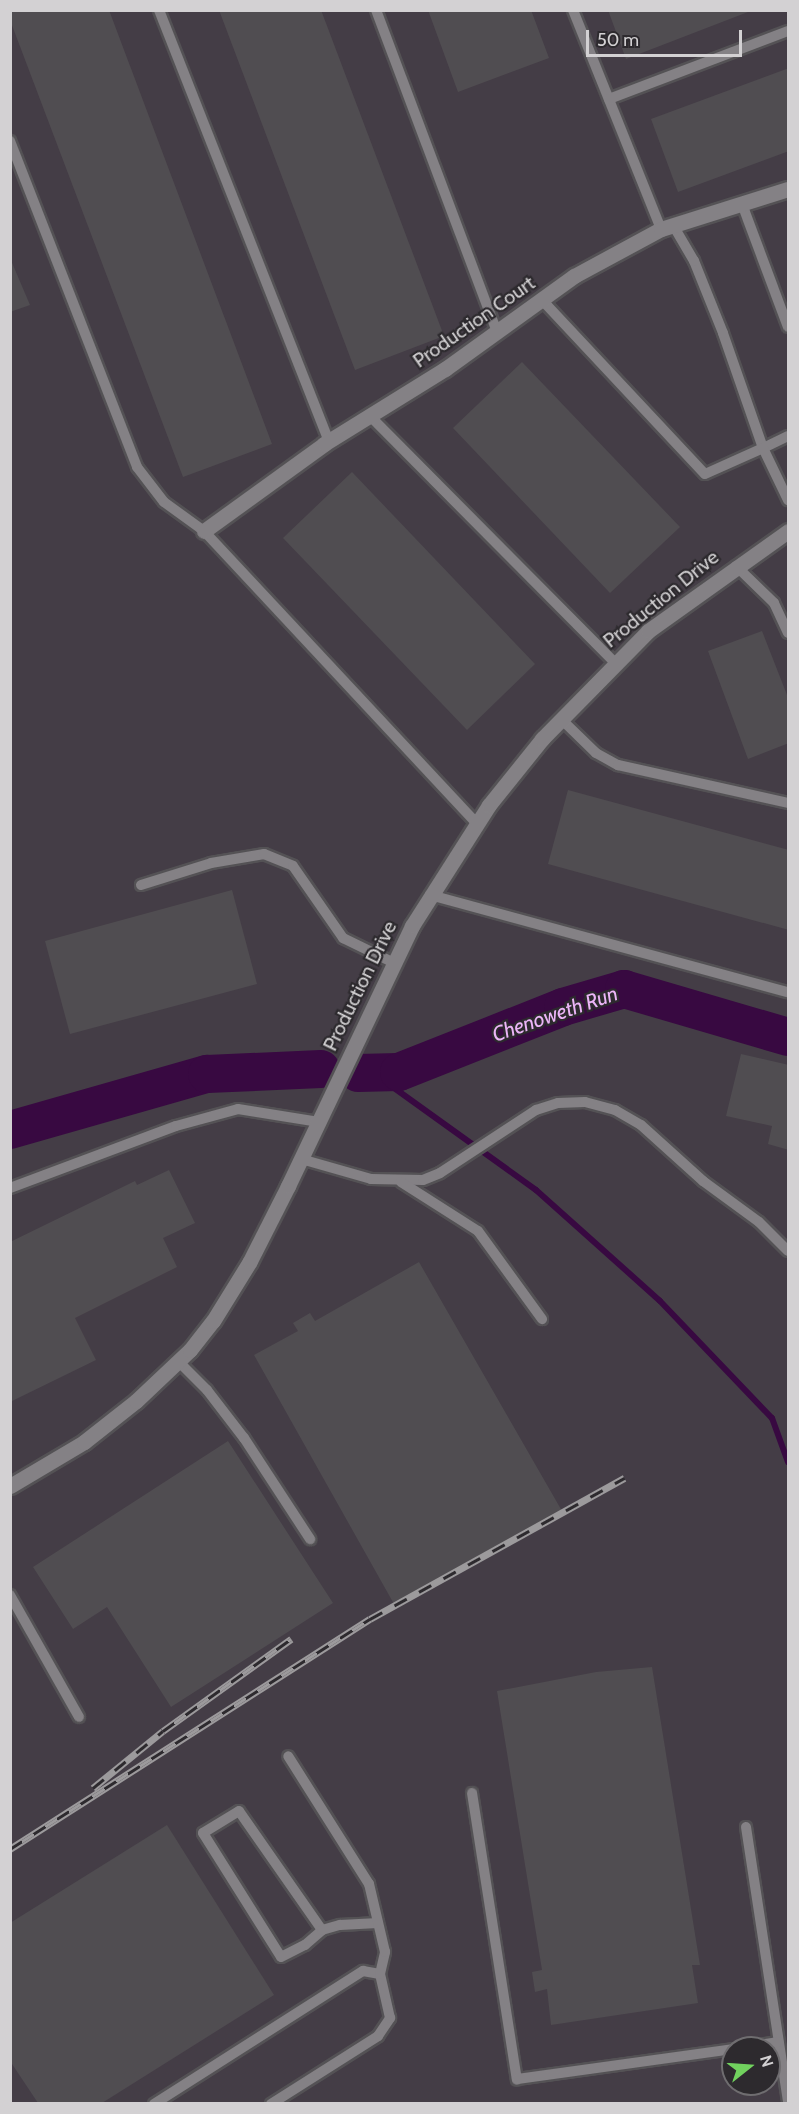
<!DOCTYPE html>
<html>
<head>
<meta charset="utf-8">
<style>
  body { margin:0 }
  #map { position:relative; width:799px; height:2114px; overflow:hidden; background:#373438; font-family:Cabin,sans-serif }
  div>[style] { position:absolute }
  .built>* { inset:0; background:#443d46 }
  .stream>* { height:6px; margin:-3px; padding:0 3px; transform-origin:3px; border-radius:3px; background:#380941 }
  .river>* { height:38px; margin:-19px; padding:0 19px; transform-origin:19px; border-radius:19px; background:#380941 }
  .building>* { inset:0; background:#504d51 }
  .roads { filter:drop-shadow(2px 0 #545255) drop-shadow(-2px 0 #545255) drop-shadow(0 2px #545255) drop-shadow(0 -2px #545255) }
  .service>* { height:10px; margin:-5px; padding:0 5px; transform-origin:5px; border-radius:5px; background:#848185 }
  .minor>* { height:15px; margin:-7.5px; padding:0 7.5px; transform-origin:7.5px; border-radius:7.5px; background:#848185 }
  .rail>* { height:7px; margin-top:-3.5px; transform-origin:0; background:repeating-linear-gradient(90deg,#2d2a2e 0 14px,#9c9a9c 0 28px); box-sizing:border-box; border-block:2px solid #9c9a9c }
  span { translate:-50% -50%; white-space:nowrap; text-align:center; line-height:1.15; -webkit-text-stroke:4.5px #2d2a2e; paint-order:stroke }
  .street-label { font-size:20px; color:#d3d1d3 }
  .water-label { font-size:21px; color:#ecb5f8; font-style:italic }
  .frame { position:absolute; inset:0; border:12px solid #d3d1d3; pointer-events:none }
  .north { position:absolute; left:721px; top:2036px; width:60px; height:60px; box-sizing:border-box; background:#2d2a2e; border:2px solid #6f6d70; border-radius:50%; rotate:73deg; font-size:16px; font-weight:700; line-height:24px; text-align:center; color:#d3d1d3 }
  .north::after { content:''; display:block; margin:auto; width:21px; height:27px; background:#71d25e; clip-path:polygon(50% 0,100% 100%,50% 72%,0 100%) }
  .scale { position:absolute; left:586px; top:30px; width:156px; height:27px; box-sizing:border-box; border:3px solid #d3d1d3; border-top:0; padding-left:8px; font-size:18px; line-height:21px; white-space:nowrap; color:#d3d1d3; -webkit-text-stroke:4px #2d2a2e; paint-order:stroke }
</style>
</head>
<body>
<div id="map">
  <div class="built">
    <i style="clip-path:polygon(evenodd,11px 11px,788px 11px,788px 2103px,11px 2103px,11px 11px,733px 2048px,769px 2048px,769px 2084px,733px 2084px,733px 2048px)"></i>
  </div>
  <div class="stream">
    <i style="left:376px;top:1075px;width:197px;rotate:35.7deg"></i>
    <i style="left:536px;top:1190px;width:166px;rotate:41.8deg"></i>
    <i style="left:660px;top:1301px;width:162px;rotate:46.3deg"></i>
    <i style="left:772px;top:1418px;width:47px;rotate:70deg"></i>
  </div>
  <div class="river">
    <i style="left:358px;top:1073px;width:41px;rotate:-1.4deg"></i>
    <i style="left:399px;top:1072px;width:176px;rotate:-21.6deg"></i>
    <i style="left:563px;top:1007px;width:64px;rotate:-16.4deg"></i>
    <i style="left:624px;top:989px;width:171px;rotate:16.3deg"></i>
    <i style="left:10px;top:1130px;width:205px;rotate:-15.9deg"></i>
    <i style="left:207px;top:1074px;width:114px;rotate:-2.5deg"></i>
  </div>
  <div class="building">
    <i style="clip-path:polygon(10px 10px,109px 10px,272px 444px,183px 477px,10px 20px)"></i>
    <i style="clip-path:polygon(219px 10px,321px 10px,444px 336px,355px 370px)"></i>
    <i style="clip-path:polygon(428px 10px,531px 10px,549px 58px,458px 92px)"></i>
    <i style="clip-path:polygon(608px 10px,748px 10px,748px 12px,626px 59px)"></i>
    <i style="clip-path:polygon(789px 68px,789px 151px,678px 192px,651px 119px)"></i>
    <i style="clip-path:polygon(10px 258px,30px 305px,10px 312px)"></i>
    <i style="clip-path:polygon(522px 362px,680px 527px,610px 593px,453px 428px)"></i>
    <i style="clip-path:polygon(352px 472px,535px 664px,467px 730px,283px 538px)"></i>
    <i style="clip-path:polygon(762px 631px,789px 700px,789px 743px,748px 759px,708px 651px)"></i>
    <i style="clip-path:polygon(568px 790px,789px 850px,789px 930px,548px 864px)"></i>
    <i style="clip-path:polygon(232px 890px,257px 984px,70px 1034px,45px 941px)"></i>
    <i style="clip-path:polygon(741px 1054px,789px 1065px,789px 1150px,768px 1144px,772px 1126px,726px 1116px)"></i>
    <i style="clip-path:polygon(169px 1170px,195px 1223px,163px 1238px,177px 1267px,75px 1318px,96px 1360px,10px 1402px,10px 1242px,135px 1181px,137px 1185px)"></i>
    <i style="clip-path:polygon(419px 1262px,562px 1511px,394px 1604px,254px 1355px,298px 1331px,293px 1323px,310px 1313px,315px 1321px)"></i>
    <i style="clip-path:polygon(228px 1441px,333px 1603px,171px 1707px,107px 1607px,73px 1629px,33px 1567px)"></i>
    <i style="clip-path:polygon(652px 1667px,700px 1965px,692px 1965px,698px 2003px,551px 2025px,547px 1989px,535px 1992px,532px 1972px,542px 1970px,497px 1691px,596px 1672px)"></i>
    <i style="clip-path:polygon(167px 1825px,274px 1995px,102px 2103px,38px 2103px,10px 2061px,10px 1923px)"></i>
  </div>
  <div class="roads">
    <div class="service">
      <i style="left:159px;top:10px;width:463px;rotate:68.5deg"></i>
      <i style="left:376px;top:10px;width:344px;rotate:69.4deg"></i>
      <i style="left:573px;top:10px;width:236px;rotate:68.1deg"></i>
      <i style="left:609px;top:99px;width:191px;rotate:-20.8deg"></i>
      <i style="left:10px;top:141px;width:350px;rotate:68.7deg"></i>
      <i style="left:137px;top:467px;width:44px;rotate:52.4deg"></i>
      <i style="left:164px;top:502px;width:49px;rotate:35.9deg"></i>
      <i style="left:204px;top:531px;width:399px;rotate:47deg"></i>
      <i style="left:742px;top:204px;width:131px;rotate:69.5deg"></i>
      <i style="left:542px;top:300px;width:238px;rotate:46.9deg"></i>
      <i style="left:705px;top:474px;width:64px;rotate:-24.1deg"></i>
      <i style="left:763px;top:448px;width:122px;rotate:-109.2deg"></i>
      <i style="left:723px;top:333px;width:78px;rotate:-111.9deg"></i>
      <i style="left:694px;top:261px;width:42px;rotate:-120.3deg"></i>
      <i style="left:370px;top:416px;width:348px;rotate:45.2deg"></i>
      <i style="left:788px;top:436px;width:28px;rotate:154deg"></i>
      <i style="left:763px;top:448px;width:58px;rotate:64.3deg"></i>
      <i style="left:736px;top:566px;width:53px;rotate:44.2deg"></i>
      <i style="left:774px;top:603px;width:33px;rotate:65deg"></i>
      <i style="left:561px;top:719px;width:49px;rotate:44.2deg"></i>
      <i style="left:596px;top:753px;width:25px;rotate:29deg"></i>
      <i style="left:618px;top:765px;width:174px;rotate:12.6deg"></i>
      <i style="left:141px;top:885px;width:73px;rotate:-17.4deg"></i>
      <i style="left:211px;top:863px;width:54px;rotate:-9.6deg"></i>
      <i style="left:264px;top:854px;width:31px;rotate:22deg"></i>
      <i style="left:293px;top:866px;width:88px;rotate:55.2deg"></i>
      <i style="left:343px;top:938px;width:57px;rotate:26.1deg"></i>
      <i style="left:430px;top:895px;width:371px;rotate:15.2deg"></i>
      <i style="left:301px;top:1159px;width:73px;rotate:15.9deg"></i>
      <i style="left:371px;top:1179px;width:52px;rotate:1.1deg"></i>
      <i style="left:423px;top:1180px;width:18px;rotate:-22deg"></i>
      <i style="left:440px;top:1173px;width:115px;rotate:-33.3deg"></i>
      <i style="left:536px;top:1110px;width:23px;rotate:-18deg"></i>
      <i style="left:558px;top:1103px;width:27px;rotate:-2deg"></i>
      <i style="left:585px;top:1102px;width:31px;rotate:15deg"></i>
      <i style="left:615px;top:1110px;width:30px;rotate:30deg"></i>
      <i style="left:641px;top:1125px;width:84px;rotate:42.1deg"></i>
      <i style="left:703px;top:1181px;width:69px;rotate:36.2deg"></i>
      <i style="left:759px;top:1222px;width:41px;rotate:45deg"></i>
      <i style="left:401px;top:1182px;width:91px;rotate:32.5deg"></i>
      <i style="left:478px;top:1231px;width:109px;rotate:54deg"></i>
      <i style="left:10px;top:1188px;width:177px;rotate:-20.5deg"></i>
      <i style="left:176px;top:1126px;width:64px;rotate:-15.3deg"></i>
      <i style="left:238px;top:1109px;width:82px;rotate:9.1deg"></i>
      <i style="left:178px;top:1361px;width:41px;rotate:45deg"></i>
      <i style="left:207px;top:1390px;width:61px;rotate:52.4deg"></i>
      <i style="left:244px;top:1438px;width:121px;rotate:56.8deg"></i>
      <i style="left:10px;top:1595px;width:140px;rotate:60.5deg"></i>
      <i style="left:472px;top:1793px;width:290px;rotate:81.1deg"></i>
      <i style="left:517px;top:2079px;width:218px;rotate:-7.9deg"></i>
      <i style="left:746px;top:1827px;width:277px;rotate:81.3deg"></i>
      <i style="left:322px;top:1930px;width:145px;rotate:-124.9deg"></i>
      <i style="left:239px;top:1811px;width:42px;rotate:148.6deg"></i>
      <i style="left:203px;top:1833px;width:146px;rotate:57.8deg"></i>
      <i style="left:281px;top:1957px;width:27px;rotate:-27deg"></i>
      <i style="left:305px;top:1945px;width:23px;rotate:-41deg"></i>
      <i style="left:322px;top:1930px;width:19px;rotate:-16deg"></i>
      <i style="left:340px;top:1925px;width:38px;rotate:-3deg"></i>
      <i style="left:740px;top:2048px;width:39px;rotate:-9deg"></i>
      <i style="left:154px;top:2104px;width:248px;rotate:-32.5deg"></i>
      <i style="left:363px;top:1971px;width:17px;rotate:10deg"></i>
      <i style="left:271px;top:2104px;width:127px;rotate:-32.4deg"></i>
      <i style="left:378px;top:2036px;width:22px;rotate:-56deg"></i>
      <i style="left:390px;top:2018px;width:45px;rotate:-102.8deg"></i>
      <i style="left:380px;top:1974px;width:23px;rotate:-77deg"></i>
      <i style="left:385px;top:1952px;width:70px;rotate:-103.2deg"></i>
      <i style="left:369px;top:1884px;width:151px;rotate:-122.3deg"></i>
    </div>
    <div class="minor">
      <i style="left:204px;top:531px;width:148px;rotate:-35.9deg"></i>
      <i style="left:324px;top:444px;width:142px;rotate:-31.8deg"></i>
      <i style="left:445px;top:369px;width:159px;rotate:-35.8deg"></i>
      <i style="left:574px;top:276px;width:99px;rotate:-28.4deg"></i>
      <i style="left:661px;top:229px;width:133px;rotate:-17.5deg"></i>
      <i style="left:10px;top:1486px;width:86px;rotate:-30.7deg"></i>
      <i style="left:84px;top:1442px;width:66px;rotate:-38.3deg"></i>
      <i style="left:136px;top:1401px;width:74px;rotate:-43.4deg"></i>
      <i style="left:190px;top:1350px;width:37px;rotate:-52deg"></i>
      <i style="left:213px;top:1321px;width:70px;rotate:-58.3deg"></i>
      <i style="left:250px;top:1261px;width:84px;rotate:-63.1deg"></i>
      <i style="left:288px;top:1186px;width:288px;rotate:-64.5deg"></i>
      <i style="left:412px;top:926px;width:143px;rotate:-57.5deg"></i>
      <i style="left:489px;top:805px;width:85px;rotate:-51.2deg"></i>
      <i style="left:542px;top:739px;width:151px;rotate:-45.5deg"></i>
      <i style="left:648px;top:631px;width:172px;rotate:-35.5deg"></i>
    </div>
  </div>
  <div class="rail">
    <i style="left:93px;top:1788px;width:90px;rotate:-39.2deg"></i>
    <i style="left:163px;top:1731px;width:158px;rotate:-35.7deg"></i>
    <i style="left:10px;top:1849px;width:427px;rotate:-32.6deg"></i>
    <i style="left:370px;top:1619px;width:291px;rotate:-29deg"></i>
  </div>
  <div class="street-label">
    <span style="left:474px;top:322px;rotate:-35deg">Production Court</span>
    <span style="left:661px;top:599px;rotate:-39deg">Production Drive</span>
    <span style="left:360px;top:986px;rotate:-64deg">Production Drive</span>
  </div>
  <div class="water-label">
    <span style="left:555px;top:1014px;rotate:-19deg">Chenoweth Run</span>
  </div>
  <div class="frame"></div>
  <div class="north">N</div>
  <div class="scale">50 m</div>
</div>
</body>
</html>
